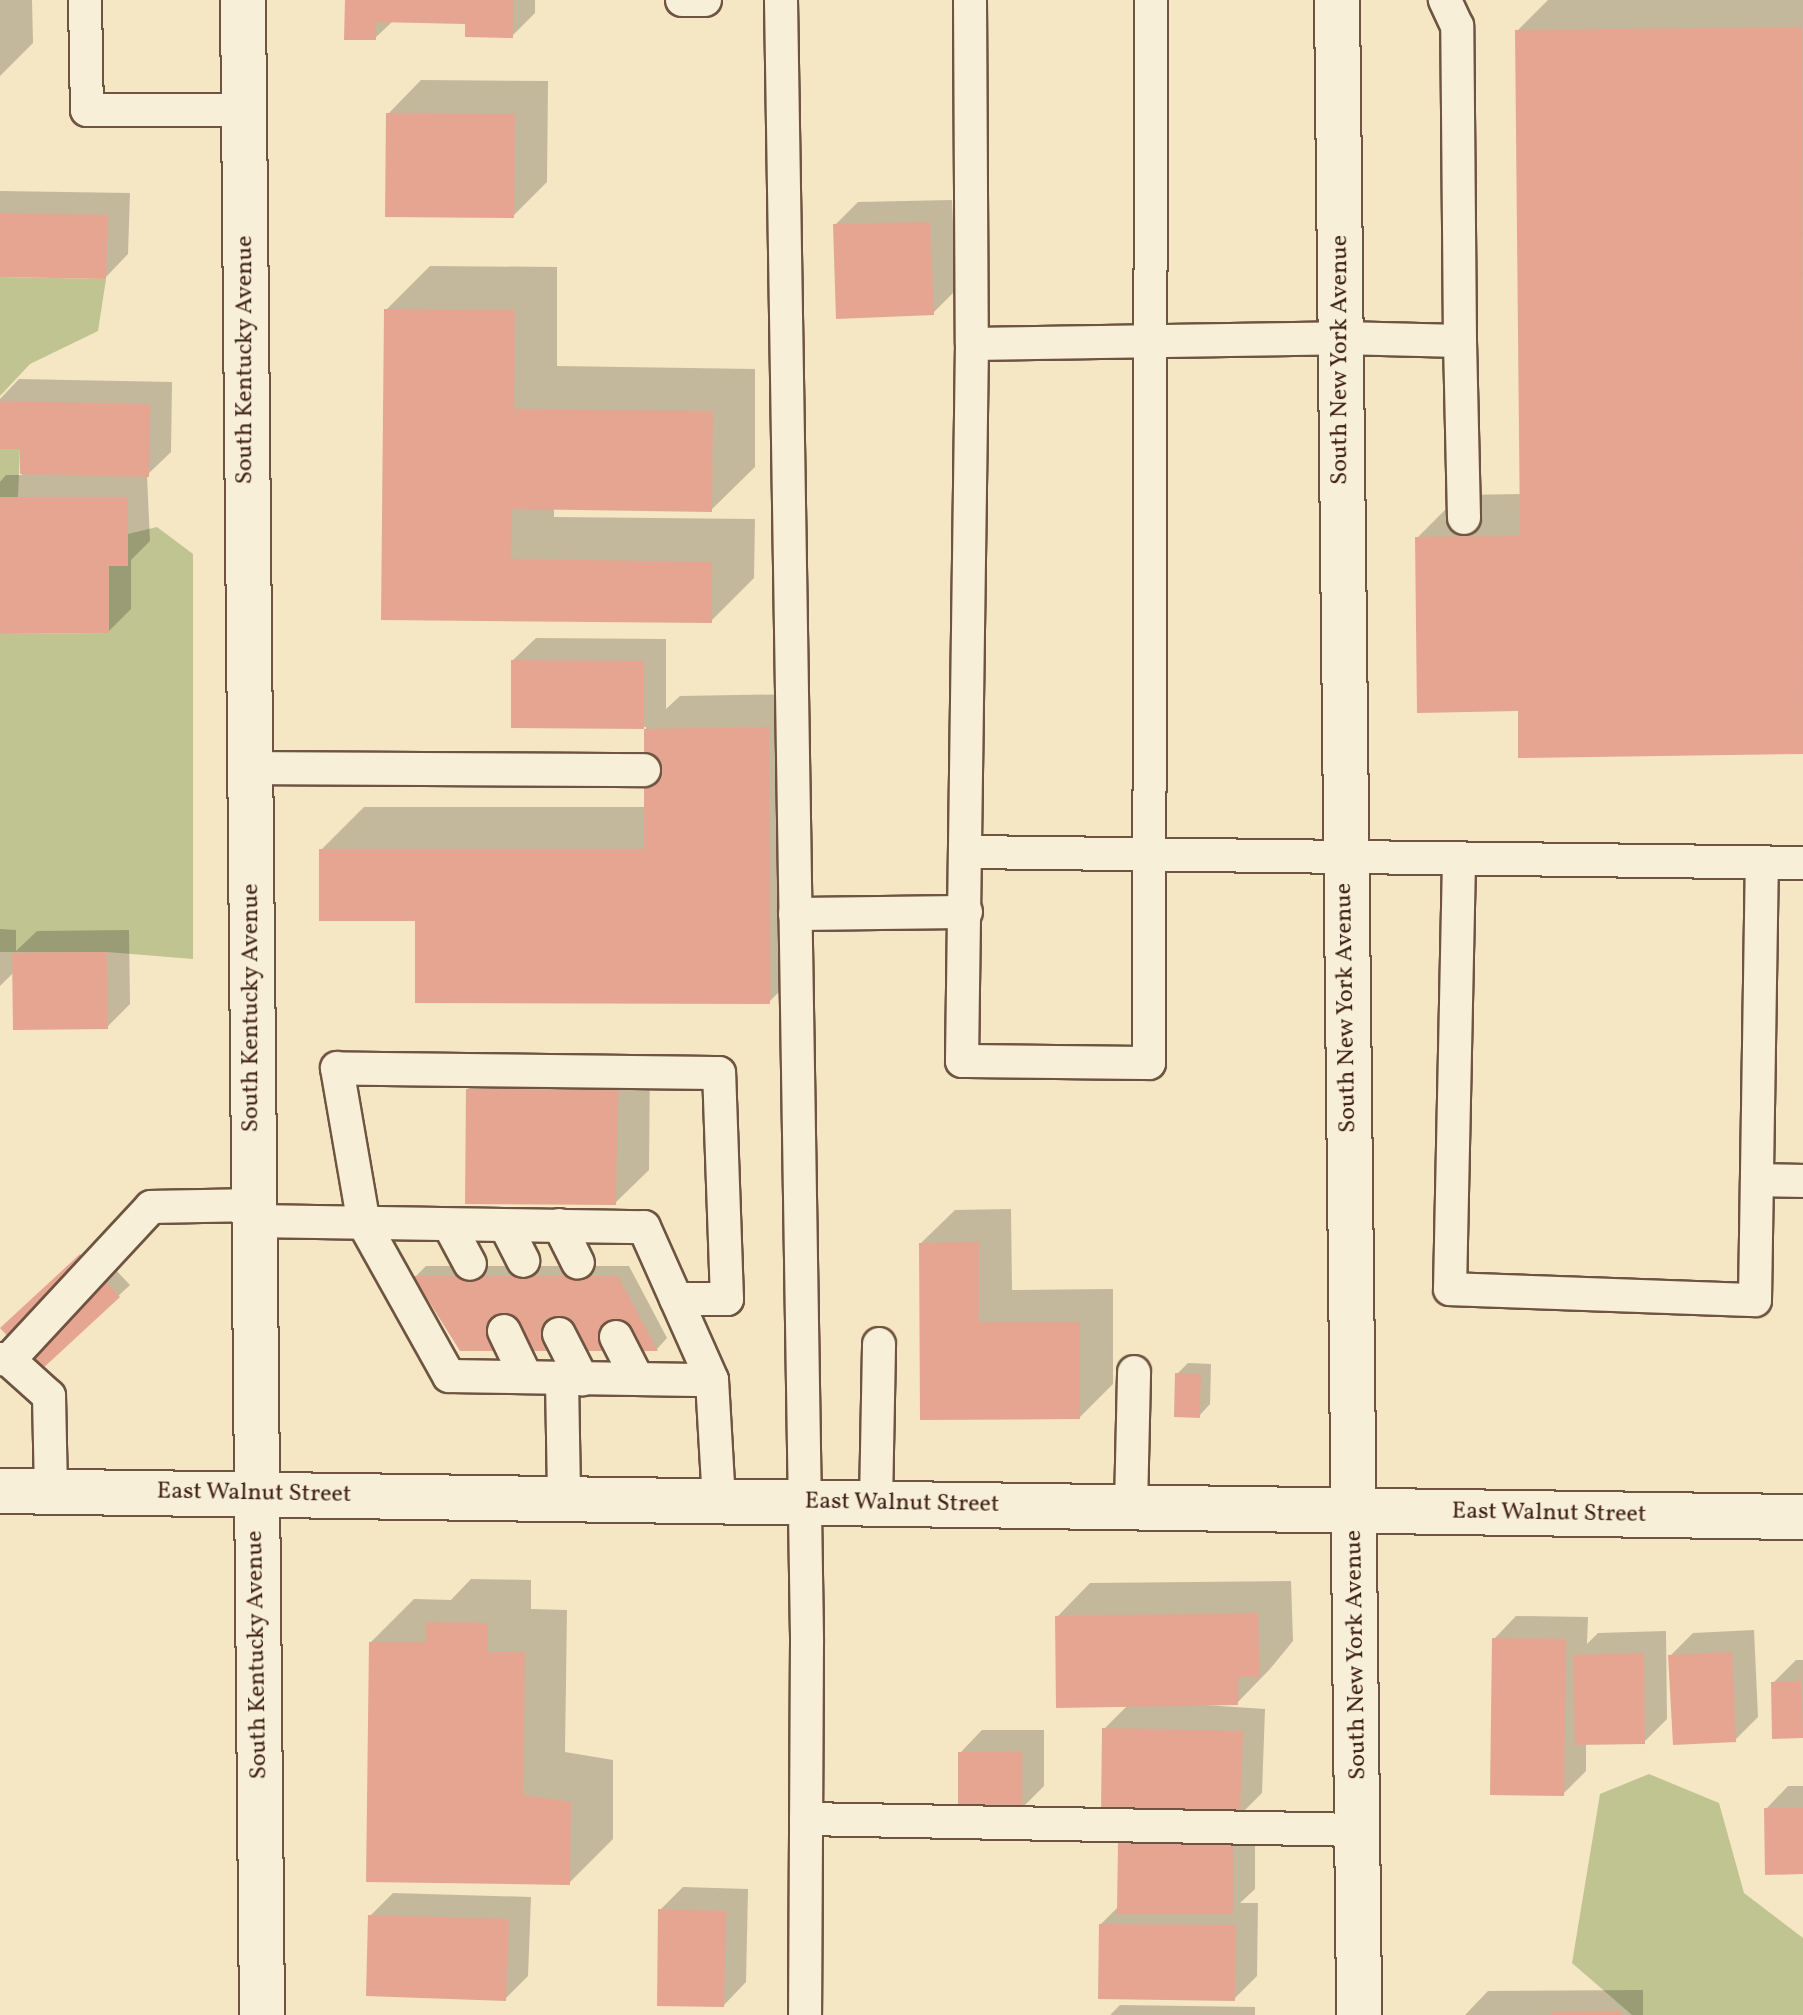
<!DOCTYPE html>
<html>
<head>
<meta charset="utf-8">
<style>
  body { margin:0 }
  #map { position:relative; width:1803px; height:2015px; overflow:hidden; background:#f5e6c4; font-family:Vollkorn,serif }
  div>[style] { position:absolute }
  .green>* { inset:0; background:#c0c491 }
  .shadow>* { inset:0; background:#0003 }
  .building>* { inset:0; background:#e6a591 }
  .roads { filter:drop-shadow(2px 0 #6e5441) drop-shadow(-2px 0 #6e5441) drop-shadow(0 2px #6e5441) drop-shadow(0 -2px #6e5441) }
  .lane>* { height:32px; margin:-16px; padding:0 16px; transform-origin:16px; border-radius:16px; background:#f8efd9 }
  .street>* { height:44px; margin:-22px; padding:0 22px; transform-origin:22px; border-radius:22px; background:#f8efd9 }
  .secondary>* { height:44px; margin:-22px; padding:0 22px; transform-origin:22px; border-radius:22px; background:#f8efd9 }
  span { translate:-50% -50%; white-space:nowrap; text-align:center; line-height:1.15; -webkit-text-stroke:6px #f8efd9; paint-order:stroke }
  .street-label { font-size:24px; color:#412315 }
</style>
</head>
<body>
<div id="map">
  <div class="green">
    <i style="clip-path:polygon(0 277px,106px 279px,98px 331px,30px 364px,0 396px)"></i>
    <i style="clip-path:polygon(0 449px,20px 449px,18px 497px,0 497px)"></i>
    <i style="clip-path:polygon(157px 527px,193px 554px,193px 959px,107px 952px,0 952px,0 634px,109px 633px,109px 566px,128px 566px,128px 534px)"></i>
    <i style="clip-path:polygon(1649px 1774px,1719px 1803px,1744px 1893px,1803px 1938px,1803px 2015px,1632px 2015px,1572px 1963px,1600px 1794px)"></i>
  </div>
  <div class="shadow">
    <i style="clip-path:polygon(0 0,32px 0,33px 43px,0 76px)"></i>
    <i style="clip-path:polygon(347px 0,535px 0,535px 13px,512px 36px,467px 22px,393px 21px,375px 38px)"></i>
    <i style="clip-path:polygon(1548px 0,1803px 0,1803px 752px,1520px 756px,1519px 709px,1417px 538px,1460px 495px,1522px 494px,1517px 31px)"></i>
    <i style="clip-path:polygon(421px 80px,548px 81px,547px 182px,513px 216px,388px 114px)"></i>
    <i style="clip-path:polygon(0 191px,130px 193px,128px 254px,106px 277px,0 275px)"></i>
    <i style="clip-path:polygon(952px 200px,956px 290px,933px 313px,835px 225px,858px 202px)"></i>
    <i style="clip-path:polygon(430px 266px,557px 267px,557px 366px,755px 369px,755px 467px,711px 510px,554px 508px,554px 517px,755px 519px,754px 578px,711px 621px,383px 618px,386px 310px)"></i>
    <i style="clip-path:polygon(19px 379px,172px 382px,171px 452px,147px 475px,150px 541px,131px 560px,131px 609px,109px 631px,0 560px,0 482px,6px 475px,22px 475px,22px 447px,0 447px,0 399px)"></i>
    <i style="clip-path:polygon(536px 638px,666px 639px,666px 709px,680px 696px,802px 694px,802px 807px,812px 807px,812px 959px,769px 1002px,417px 919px,321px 850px,364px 807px,646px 807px,646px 727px,513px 726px,513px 660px)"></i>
    <i style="clip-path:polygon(0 929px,16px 930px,16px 951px,37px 931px,129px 930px,130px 1004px,107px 1027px,14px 972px,0 986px)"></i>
    <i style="clip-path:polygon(502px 1056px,650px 1058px,649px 1170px,615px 1203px,468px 1089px)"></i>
    <i style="clip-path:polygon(1011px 1209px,1012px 1290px,1113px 1289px,1113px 1384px,1080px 1417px,922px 1418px,921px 1243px,955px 1210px)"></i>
    <i style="clip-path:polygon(92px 1245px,130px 1285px,40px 1369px,13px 1318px)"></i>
    <i style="clip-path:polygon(426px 1266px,629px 1266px,667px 1338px,657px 1349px,461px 1349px,416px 1276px)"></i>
    <i style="clip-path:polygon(1188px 1363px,1211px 1364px,1210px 1404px,1199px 1416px,1177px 1374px)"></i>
    <i style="clip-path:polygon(471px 1579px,531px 1580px,531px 1609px,567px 1610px,565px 1752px,613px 1760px,613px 1839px,569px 1883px,371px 1642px,414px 1599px,451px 1600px)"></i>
    <i style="clip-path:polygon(1291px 1581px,1293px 1641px,1270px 1669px,1237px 1703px,1190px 1704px,1265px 1709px,1262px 1793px,1236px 1819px,1255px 1819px,1255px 1889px,1240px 1903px,1258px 1903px,1257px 1976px,1234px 1999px,1101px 1924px,1119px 1906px,1120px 1841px,1104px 1729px,1128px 1705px,1057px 1617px,1090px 1583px)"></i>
    <i style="clip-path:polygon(1516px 1616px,1588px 1617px,1587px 1644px,1598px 1633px,1666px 1631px,1667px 1719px,1644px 1742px,1586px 1743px,1586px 1771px,1563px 1794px,1494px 1639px)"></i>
    <i style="clip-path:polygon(1754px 1630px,1758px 1717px,1735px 1740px,1670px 1656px,1693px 1633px)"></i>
    <i style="clip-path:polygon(1796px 1660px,1803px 1660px,1803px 1736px,1774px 1737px,1773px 1683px)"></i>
    <i style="clip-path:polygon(982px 1730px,1044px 1730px,1044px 1786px,1021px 1809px,960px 1753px)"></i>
    <i style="clip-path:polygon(1788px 1786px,1803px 1786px,1803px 1872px,1766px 1809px)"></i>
    <i style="clip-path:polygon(683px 1887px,748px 1889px,746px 1982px,724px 2005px,660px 1910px)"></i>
    <i style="clip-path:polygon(393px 1893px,531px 1897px,528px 1976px,505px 1999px,370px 1916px)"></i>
    <i style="clip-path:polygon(1643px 1990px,1643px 2015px,1465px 2015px,1488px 1991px)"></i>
    <i style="clip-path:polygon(1120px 2005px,1255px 2007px,1255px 2015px,1110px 2015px)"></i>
  </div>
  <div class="building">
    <i style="clip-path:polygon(345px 0,513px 0,513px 38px,465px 37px,465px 24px,376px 22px,376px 40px,344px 40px)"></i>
    <i style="clip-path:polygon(1802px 27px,1803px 754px,1518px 758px,1518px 711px,1417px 713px,1415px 537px,1520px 536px,1515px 30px)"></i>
    <i style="clip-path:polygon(386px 113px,515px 114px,514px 218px,385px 217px)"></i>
    <i style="clip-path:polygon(0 213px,108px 215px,106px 279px,0 277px)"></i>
    <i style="clip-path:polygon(930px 222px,934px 315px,836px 319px,833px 224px)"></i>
    <i style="clip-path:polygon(384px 309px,515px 310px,514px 409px,713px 411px,712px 512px,512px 509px,511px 559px,712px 562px,712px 623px,381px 620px)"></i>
    <i style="clip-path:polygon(0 401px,150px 404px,149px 477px,20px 474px,20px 449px,0 449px)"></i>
    <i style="clip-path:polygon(0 497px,128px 497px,128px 566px,109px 566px,109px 633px,0 634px)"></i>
    <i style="clip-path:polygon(511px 660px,644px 661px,644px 729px,769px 727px,770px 1004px,415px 1003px,415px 921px,319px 921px,319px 849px,644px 849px,644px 729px,511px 728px)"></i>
    <i style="clip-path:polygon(107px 952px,108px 1029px,13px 1030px,12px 953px)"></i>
    <i style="clip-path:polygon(466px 1089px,618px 1090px,616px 1205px,465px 1204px)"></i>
    <i style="clip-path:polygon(979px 1242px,979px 1322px,1080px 1322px,1080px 1419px,920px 1420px,919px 1243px)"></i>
    <i style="clip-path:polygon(80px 1254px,120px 1297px,40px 1371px,0 1328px)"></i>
    <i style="clip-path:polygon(413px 1276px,618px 1276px,658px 1351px,460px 1351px)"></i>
    <i style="clip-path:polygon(1175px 1373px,1201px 1374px,1200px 1418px,1174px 1417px)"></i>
    <i style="clip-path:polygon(1258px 1613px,1260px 1677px,1238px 1677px,1238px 1705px,1056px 1708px,1055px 1616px)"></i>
    <i style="clip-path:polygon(426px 1622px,488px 1623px,488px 1652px,525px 1652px,523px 1795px,571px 1802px,570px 1885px,366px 1882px,369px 1642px,426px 1642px)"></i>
    <i style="clip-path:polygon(1492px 1638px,1566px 1639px,1564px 1796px,1490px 1795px)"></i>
    <i style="clip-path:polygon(1732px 1652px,1736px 1742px,1673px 1745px,1668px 1655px)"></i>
    <i style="clip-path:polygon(1644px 1653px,1645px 1744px,1575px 1745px,1573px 1655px)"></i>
    <i style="clip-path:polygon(1800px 1661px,1803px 1738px,1772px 1739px,1771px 1682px,1800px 1681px)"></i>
    <i style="clip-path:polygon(1102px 1728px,1243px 1731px,1240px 1817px,1101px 1814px)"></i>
    <i style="clip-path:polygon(958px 1752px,1022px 1752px,1022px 1811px,958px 1811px)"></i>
    <i style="clip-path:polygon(1764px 1808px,1803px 1808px,1803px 1874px,1765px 1875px)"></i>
    <i style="clip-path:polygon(1118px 1840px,1233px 1841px,1233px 1914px,1117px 1914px)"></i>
    <i style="clip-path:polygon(658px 1909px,726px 1911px,724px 2007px,657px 2006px)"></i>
    <i style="clip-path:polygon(368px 1915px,509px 1919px,506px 2001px,366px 1996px)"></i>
    <i style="clip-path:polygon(1099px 1924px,1236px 1925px,1235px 2001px,1098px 1999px)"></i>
    <i style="clip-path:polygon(1621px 2011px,1621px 2015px,1551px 2015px,1551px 2012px)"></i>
  </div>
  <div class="roads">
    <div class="lane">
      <i style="left:85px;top:0;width:110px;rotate:89deg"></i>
      <i style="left:87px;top:110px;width:157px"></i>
      <i style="left:682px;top:0;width:23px"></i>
      <i style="left:781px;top:0;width:1642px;rotate:89.09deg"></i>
      <i style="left:807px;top:1642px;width:373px;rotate:90.3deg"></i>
      <i style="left:970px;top:0;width:344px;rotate:89.7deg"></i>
      <i style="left:972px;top:344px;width:717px;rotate:90.8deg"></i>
      <i style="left:962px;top:1061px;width:187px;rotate:0.6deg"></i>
      <i style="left:1149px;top:1063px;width:1063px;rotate:-89.89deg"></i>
      <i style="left:1460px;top:341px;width:177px;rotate:88.7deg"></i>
      <i style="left:972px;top:344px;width:370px;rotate:-0.9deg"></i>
      <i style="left:1342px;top:338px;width:118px;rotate:1.5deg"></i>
      <i style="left:1460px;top:341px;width:315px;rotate:-90.5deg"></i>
      <i style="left:1457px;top:26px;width:29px;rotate:-115deg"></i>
      <i style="left:250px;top:768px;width:394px;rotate:0.3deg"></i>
      <i style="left:968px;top:852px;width:835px;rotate:0.75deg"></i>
      <i style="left:1459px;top:860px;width:429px;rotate:91.2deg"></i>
      <i style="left:1450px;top:1289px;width:305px;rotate:2.1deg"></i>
      <i style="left:1755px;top:1300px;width:437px;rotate:-89.1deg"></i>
      <i style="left:795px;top:914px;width:171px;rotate:-0.7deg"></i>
      <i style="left:1757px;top:1180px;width:46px;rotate:1.2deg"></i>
      <i style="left:254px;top:1221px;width:390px;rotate:0.9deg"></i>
      <i style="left:644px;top:1227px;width:167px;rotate:66deg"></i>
      <i style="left:712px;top:1380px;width:121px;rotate:86.7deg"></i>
      <i style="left:449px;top:1225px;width:44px;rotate:61.7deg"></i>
      <i style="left:559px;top:1225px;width:42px;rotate:63.4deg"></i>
      <i style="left:506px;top:1227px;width:38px;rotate:63deg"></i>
      <i style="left:676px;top:1299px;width:51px"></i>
      <i style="left:727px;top:1299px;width:226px;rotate:-92deg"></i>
      <i style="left:719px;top:1073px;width:382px;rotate:-179.3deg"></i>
      <i style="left:337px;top:1068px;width:158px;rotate:80.2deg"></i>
      <i style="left:364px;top:1224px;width:174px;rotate:60.8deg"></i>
      <i style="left:449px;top:1376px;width:263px;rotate:0.9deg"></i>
      <i style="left:504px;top:1331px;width:51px;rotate:64.4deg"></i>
      <i style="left:559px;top:1334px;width:51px;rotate:62.9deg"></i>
      <i style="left:616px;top:1337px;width:46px;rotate:62.9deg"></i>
      <i style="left:0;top:1359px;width:9px;rotate:6deg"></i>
      <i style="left:9px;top:1360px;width:209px;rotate:-47.1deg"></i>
      <i style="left:151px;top:1207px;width:103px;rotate:-1.1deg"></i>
      <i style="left:9px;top:1360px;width:54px;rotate:42deg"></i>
      <i style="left:49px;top:1396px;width:95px;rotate:88.8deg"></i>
      <i style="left:562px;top:1379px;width:119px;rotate:89deg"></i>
      <i style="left:876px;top:1503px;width:159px;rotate:-88.9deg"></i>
      <i style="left:1131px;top:1507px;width:135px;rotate:-88.7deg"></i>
      <i style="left:806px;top:1819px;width:552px;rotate:1.14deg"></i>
    </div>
    <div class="street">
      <i style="left:1337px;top:0;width:2015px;rotate:89.37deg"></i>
    </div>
    <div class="secondary">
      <i style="left:243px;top:0;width:2015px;rotate:89.46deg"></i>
      <i style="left:0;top:1491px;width:1803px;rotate:0.83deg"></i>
    </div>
  </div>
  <div class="street-label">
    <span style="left:246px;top:360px;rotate:-90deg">South Kentucky Avenue</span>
    <span style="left:1341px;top:360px;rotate:-90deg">South New York Avenue</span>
    <span style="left:252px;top:1008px;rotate:-90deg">South Kentucky Avenue</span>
    <span style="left:1347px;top:1008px;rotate:-91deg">South New York Avenue</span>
    <span style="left:254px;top:1494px;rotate:1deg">East Walnut Street</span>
    <span style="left:902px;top:1504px;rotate:1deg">East Walnut Street</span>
    <span style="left:1549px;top:1514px;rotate:1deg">East Walnut Street</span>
    <span style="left:258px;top:1655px;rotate:-91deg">South Kentucky Avenue</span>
    <span style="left:1357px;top:1655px;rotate:-91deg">South New York Avenue</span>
  </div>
</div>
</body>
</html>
